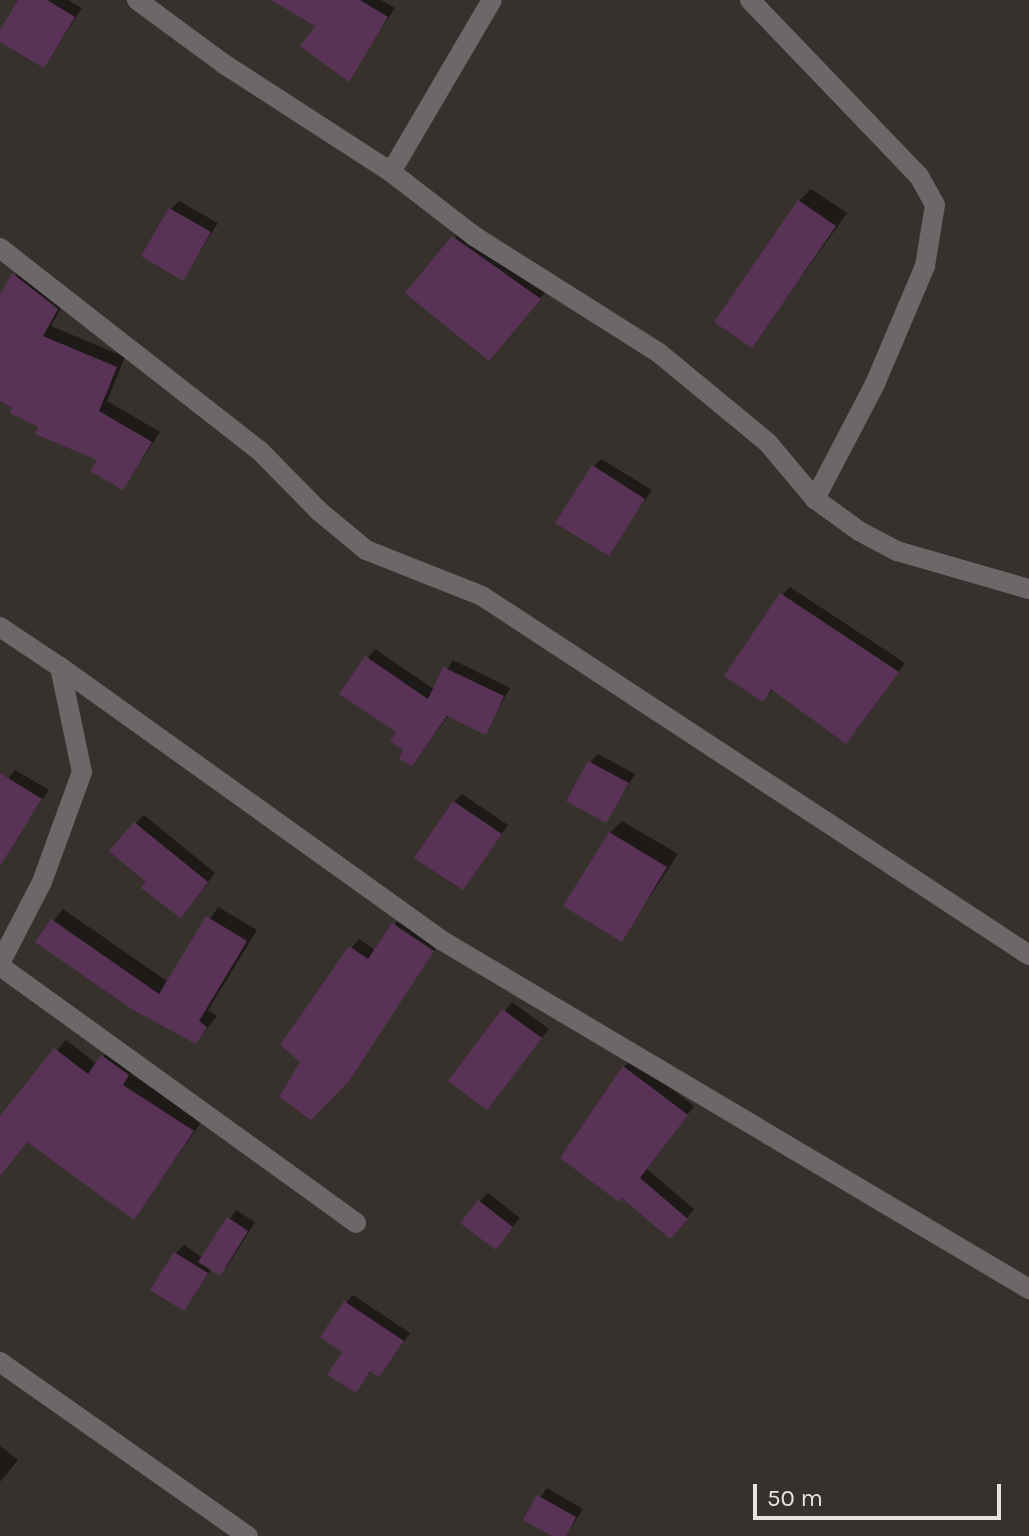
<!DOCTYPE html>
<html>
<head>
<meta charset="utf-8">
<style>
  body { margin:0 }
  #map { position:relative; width:1029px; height:1536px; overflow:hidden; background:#37312d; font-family:Karla,sans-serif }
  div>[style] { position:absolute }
  .shadow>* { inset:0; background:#0007 }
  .building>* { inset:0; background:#593355 }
  .minor>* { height:20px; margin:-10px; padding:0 10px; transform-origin:10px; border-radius:10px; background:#6c6869 }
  span { translate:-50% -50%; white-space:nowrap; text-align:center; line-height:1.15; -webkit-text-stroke:7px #37312d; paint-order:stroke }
  .scale { position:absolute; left:753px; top:1484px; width:248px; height:36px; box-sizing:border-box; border:4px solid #e6e3e0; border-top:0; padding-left:10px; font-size:24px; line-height:28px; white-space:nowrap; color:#e6e3e0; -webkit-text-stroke:6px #37312d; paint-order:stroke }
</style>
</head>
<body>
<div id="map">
  <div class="shadow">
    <i style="clip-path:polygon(20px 0,68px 0,82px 8px,44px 66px,0 40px)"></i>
    <i style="clip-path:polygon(303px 0,381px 0,395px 8px,348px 79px)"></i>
    <i style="clip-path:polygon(811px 189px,847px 213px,752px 346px,799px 201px)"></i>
    <i style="clip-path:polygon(179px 201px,218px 223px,183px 278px,171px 209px)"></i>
    <i style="clip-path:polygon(466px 225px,551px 285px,501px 346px,408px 293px)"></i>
    <i style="clip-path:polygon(23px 265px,66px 299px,51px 326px,125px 357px,107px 401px,160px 432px,123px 488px,100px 459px,0 401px,0 299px)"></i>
    <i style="clip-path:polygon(601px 459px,652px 490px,608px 554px,593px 467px)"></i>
    <i style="clip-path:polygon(790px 587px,905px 663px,854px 733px,773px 688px,763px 700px,782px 595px)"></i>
    <i style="clip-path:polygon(375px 649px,435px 690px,453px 660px,510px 688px,485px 732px,449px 715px,412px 764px,399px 731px,342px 693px)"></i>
    <i style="clip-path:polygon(598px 754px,635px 774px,606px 821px,590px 763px)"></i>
    <i style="clip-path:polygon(15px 770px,49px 790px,7px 851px,0 846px,0 789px)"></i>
    <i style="clip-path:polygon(462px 794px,508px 825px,463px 888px,454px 802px)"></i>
    <i style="clip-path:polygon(144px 815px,215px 873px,189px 907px,148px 882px,136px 823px)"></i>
    <i style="clip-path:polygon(622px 821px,678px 854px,622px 939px,610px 833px)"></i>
    <i style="clip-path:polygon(218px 907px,257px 930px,208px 1010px,217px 1016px,196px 1042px,38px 941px,63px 909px,168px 982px)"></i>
    <i style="clip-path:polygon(401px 916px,440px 942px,338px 1091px,303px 1061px,351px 948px,359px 939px,376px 951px)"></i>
    <i style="clip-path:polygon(512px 1002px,549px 1029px,487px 1108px,451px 1080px)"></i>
    <i style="clip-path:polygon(66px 1040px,97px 1064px,112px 1047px,138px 1065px,131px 1074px,202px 1121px,134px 1218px,28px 1140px,0 1145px,0 1120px)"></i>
    <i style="clip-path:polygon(632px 1059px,694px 1106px,647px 1169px,694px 1209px,678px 1229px,623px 1195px,624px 1067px)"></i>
    <i style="clip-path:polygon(488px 1193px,520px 1218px,500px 1242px,480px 1201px)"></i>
    <i style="clip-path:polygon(236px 1210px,255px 1222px,228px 1265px,220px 1273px,212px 1268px,183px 1309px,176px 1253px,184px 1245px,203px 1258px)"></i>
    <i style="clip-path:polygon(353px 1295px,410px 1333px,386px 1367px,379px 1374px,372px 1369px,356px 1391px,345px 1351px,346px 1303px)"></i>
    <i style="clip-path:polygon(0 1446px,18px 1460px,0 1482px)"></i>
    <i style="clip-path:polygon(547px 1488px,583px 1509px,565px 1536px,526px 1519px)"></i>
  </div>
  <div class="building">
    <i style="clip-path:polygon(18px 0,47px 0,75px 17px,44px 68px,0 42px,0 30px)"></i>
    <i style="clip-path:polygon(271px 0,360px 0,388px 17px,349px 82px,300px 46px,315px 26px)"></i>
    <i style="clip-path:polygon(798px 200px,836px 226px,752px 348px,714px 322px)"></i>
    <i style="clip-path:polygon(169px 208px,211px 232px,183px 281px,141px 256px)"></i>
    <i style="clip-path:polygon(452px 236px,541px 299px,489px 361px,405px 293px)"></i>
    <i style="clip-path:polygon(12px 273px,58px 309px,43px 336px,117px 367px,99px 411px,152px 442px,123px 490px,90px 471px,97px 460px,35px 434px,38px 427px,10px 413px,12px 408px,0 401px,0 295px)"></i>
    <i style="clip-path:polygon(592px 465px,645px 499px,609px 556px,555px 523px)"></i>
    <i style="clip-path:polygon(780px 593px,899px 672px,846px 744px,771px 689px,763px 702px,724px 676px)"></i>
    <i style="clip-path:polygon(365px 656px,428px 699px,443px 667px,504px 696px,486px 735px,447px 716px,412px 766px,399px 759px,403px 750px,390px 741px,396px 732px,339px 694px)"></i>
    <i style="clip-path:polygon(588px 761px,629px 783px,606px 823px,566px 801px)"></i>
    <i style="clip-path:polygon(0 773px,42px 799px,0 866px)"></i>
    <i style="clip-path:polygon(453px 801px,502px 834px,463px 890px,414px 858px)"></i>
    <i style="clip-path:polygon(134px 822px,208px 882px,181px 918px,141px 888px,146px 882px,109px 851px)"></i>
    <i style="clip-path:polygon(609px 832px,667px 867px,622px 942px,563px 906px)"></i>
    <i style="clip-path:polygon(206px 916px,247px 941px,199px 1021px,207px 1027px,196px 1044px,133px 1010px,35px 942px,51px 919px,159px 994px)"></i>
    <i style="clip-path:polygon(392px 923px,434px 951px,349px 1081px,311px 1120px,279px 1097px,300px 1062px,280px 1045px,349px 946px,368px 959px)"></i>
    <i style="clip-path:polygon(502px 1009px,542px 1038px,487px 1110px,448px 1081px)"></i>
    <i style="clip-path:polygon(54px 1048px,88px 1074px,101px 1055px,129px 1075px,123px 1085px,194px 1131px,134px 1220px,27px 1142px,0 1176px,0 1116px)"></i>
    <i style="clip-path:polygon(623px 1066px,688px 1115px,640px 1178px,688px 1219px,670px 1239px,622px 1198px,619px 1202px,560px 1158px)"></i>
    <i style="clip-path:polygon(478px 1200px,513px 1227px,496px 1250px,460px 1223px)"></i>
    <i style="clip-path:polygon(227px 1217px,248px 1231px,220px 1276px,198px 1262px)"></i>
    <i style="clip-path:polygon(174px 1252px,208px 1273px,184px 1311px,150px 1290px)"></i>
    <i style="clip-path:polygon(344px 1301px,404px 1341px,379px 1377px,370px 1371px,356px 1393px,327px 1375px,342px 1352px,320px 1337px)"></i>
    <i style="clip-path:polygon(537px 1495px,576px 1517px,566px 1536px,552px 1536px,523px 1520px)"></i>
  </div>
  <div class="minor">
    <i style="left:137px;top:0;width:108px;rotate:36.3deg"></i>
    <i style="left:224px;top:64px;width:199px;rotate:32.9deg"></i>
    <i style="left:391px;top:172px;width:105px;rotate:37.6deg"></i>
    <i style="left:474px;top:236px;width:219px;rotate:32.3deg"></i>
    <i style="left:659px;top:353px;width:141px;rotate:39.5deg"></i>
    <i style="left:768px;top:443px;width:73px;rotate:50deg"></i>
    <i style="left:815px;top:499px;width:54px;rotate:36deg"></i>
    <i style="left:859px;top:531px;width:43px;rotate:27.8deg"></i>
    <i style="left:897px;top:551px;width:137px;rotate:16.1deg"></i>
    <i style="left:750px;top:0;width:244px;rotate:46.2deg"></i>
    <i style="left:919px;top:176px;width:33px;rotate:61deg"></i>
    <i style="left:935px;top:205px;width:62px;rotate:99.3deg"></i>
    <i style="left:925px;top:266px;width:128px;rotate:113deg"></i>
    <i style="left:875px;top:384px;width:130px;rotate:117.6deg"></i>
    <i style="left:391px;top:172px;width:199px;rotate:-59.6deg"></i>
    <i style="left:0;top:248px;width:328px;rotate:38deg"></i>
    <i style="left:259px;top:450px;width:86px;rotate:45.5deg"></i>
    <i style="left:319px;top:511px;width:61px;rotate:39.7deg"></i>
    <i style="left:366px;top:550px;width:125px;rotate:21.6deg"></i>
    <i style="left:482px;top:596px;width:654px;rotate:33.28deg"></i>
    <i style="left:0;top:627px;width:72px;rotate:33.7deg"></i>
    <i style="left:60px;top:667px;width:107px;rotate:78.2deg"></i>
    <i style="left:82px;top:772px;width:117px;rotate:110deg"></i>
    <i style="left:42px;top:882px;width:91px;rotate:117.4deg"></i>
    <i style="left:60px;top:667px;width:469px;rotate:35.6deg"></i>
    <i style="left:441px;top:940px;width:684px;rotate:30.69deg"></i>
    <i style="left:0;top:966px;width:439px;rotate:35.8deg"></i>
    <i style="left:0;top:1362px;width:303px;rotate:35.1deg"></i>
  </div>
  <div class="scale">50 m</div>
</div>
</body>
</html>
